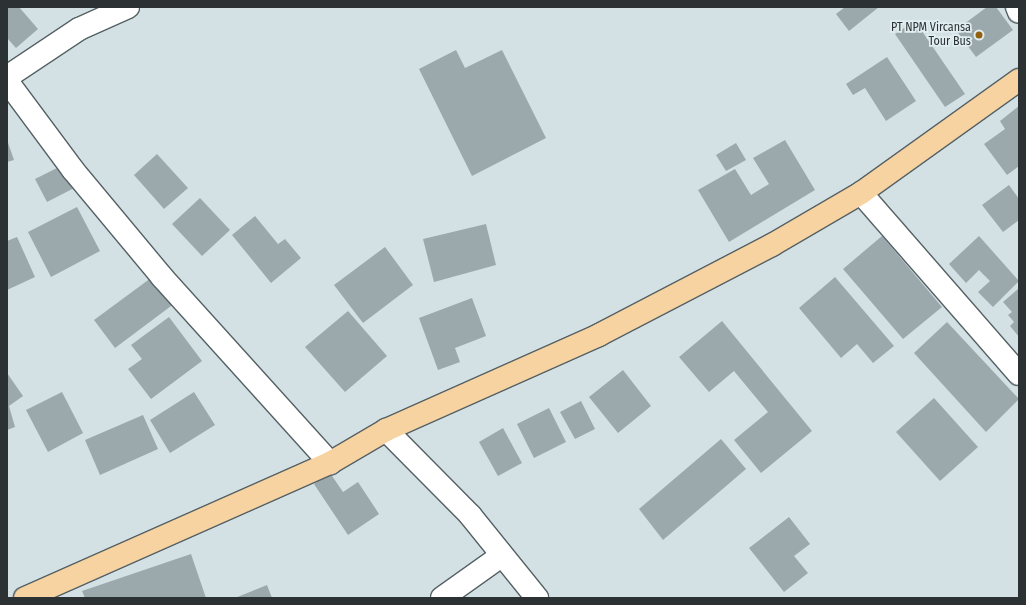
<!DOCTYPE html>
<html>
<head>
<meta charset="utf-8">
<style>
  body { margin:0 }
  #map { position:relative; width:1026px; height:605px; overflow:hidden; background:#d3e1e5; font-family:"Fira Sans Condensed",sans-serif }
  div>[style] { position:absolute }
  .building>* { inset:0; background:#9ba8ac }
  .roads { filter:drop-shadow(1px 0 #556164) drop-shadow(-1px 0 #556164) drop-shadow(0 1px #556164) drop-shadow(0 -1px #556164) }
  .minor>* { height:22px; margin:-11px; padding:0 11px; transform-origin:11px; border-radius:11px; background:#fff }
  .tertiary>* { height:22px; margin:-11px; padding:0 11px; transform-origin:11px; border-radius:11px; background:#fff }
  .trunk>* { height:22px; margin:-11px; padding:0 11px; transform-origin:11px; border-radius:11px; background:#f8d3a2 }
  .dots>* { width:11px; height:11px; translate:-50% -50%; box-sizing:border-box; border:2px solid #e0eef2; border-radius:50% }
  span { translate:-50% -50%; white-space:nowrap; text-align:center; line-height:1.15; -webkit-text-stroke:3.5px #e0eef2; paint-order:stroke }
  .poi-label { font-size:12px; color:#2c3233 }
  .right { translate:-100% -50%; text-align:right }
  .frame { position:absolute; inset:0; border:8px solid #2c3233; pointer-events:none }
</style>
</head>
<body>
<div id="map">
  <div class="building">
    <i style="clip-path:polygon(7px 7px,19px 7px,38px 29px,16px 48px,7px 38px)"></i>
    <i style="clip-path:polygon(845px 7px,879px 7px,849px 31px,836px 14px)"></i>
    <i style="clip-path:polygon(987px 7px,996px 7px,1013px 30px,976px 57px,956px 30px)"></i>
    <i style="clip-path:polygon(915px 21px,965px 94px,945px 107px,895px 34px)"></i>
    <i style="clip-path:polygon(456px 50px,465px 68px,502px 50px,546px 138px,472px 176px,419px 69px)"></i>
    <i style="clip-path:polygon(887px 57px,916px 101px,886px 121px,865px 88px,853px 95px,846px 84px)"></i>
    <i style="clip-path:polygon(1019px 106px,1019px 166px,1007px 175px,984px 144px,1005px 129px,1000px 121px)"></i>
    <i style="clip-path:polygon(7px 140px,14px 160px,7px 162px)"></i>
    <i style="clip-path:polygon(785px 140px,815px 190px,729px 242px,698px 190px,735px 169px,751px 195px,769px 184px,753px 158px)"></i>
    <i style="clip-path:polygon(736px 143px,746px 160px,726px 171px,716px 155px)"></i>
    <i style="clip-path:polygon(157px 154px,188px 188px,164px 209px,134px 175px)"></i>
    <i style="clip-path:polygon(67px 163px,78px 186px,47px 202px,35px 179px)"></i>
    <i style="clip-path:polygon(1009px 185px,1019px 199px,1019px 220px,1003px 232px,982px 205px)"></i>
    <i style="clip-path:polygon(200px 198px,230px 230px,202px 256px,172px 224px)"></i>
    <i style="clip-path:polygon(77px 207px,100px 251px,51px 277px,28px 232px)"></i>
    <i style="clip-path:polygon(255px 216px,278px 244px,285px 239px,301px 258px,271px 283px,232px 235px)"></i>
    <i style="clip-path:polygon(486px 224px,496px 265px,434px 282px,423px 239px)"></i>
    <i style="clip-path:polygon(882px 236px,942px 307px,903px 339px,843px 269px)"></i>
    <i style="clip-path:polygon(979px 236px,1019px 281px,993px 307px,978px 292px,990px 281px,979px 270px,966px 283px,949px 264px)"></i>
    <i style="clip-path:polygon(17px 237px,35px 277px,7px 290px,7px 241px)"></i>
    <i style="clip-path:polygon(385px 247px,413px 285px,363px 323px,334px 285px)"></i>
    <i style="clip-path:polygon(155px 275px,175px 303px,115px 348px,94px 320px)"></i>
    <i style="clip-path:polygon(835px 277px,894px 346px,873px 363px,857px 344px,841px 358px,799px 308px)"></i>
    <i style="clip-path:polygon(1019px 288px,1019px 337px,1010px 326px,1014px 322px,1008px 315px,1012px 312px,1003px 302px)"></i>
    <i style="clip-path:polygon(472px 298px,486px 336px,455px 348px,460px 362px,438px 370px,419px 318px)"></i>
    <i style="clip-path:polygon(348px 311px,387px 356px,345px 392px,305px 347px)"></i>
    <i style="clip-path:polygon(169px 317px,202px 361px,151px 399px,128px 369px,142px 359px,131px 345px)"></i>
    <i style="clip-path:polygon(722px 321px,812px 431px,761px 473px,734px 440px,768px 412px,734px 371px,709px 392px,679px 357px)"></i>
    <i style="clip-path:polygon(947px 322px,1019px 399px,986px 432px,914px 353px)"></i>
    <i style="clip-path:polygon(623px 370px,651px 406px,618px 433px,589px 397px)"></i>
    <i style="clip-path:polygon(7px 373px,23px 396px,9px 406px,15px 427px,7px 430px)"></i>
    <i style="clip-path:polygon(62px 392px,83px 433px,48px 452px,26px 410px)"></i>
    <i style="clip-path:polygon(194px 392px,215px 425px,170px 453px,150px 420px)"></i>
    <i style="clip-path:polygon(934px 398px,978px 447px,940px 481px,896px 432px)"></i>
    <i style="clip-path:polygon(581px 401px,595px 429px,575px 439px,560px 412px)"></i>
    <i style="clip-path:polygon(549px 408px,566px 442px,534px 458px,517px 424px)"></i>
    <i style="clip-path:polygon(143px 415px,158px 449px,100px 475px,85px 440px)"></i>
    <i style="clip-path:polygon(503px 428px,522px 463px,498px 476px,479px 442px)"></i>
    <i style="clip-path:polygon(721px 439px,746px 469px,663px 540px,639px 509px)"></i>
    <i style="clip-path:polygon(330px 473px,343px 492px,358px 482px,379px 514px,348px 535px,314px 484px)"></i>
    <i style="clip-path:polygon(789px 517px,810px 544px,794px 556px,808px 573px,784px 592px,749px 548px)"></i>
    <i style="clip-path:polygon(191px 554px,206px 598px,85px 598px,82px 591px)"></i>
    <i style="clip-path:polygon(267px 585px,272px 598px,235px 598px)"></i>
  </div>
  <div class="roads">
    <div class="minor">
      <i style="left:1017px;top:7px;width:5px;rotate:68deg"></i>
      <i style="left:7px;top:77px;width:87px;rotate:-33.7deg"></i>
      <i style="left:79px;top:29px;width:54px;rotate:-24.2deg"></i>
      <i style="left:861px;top:193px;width:240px;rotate:48.9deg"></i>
      <i style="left:386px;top:430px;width:120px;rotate:45.3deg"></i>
      <i style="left:470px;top:515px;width:107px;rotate:51.1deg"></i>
      <i style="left:442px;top:598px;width:72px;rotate:-35.4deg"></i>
    </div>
    <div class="tertiary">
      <i style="left:7px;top:81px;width:111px;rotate:53.4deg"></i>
      <i style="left:73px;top:170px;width:139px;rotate:50.2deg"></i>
      <i style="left:162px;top:277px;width:251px;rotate:47.9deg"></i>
    </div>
    <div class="trunk">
      <i style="left:25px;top:598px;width:334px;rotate:-23.9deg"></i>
      <i style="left:330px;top:463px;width:65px;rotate:-30.5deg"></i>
      <i style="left:386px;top:430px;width:233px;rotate:-24deg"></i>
      <i style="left:599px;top:335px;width:195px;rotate:-27.5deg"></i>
      <i style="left:772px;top:245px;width:103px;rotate:-30.3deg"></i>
      <i style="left:861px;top:193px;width:194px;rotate:-35.6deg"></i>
    </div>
  </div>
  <div class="dots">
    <i style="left:979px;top:35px;background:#91610f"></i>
  </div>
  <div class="poi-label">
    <span class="right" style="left:971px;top:35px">PT NPM Vircansa<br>Tour Bus</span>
  </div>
  <div class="frame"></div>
</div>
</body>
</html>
